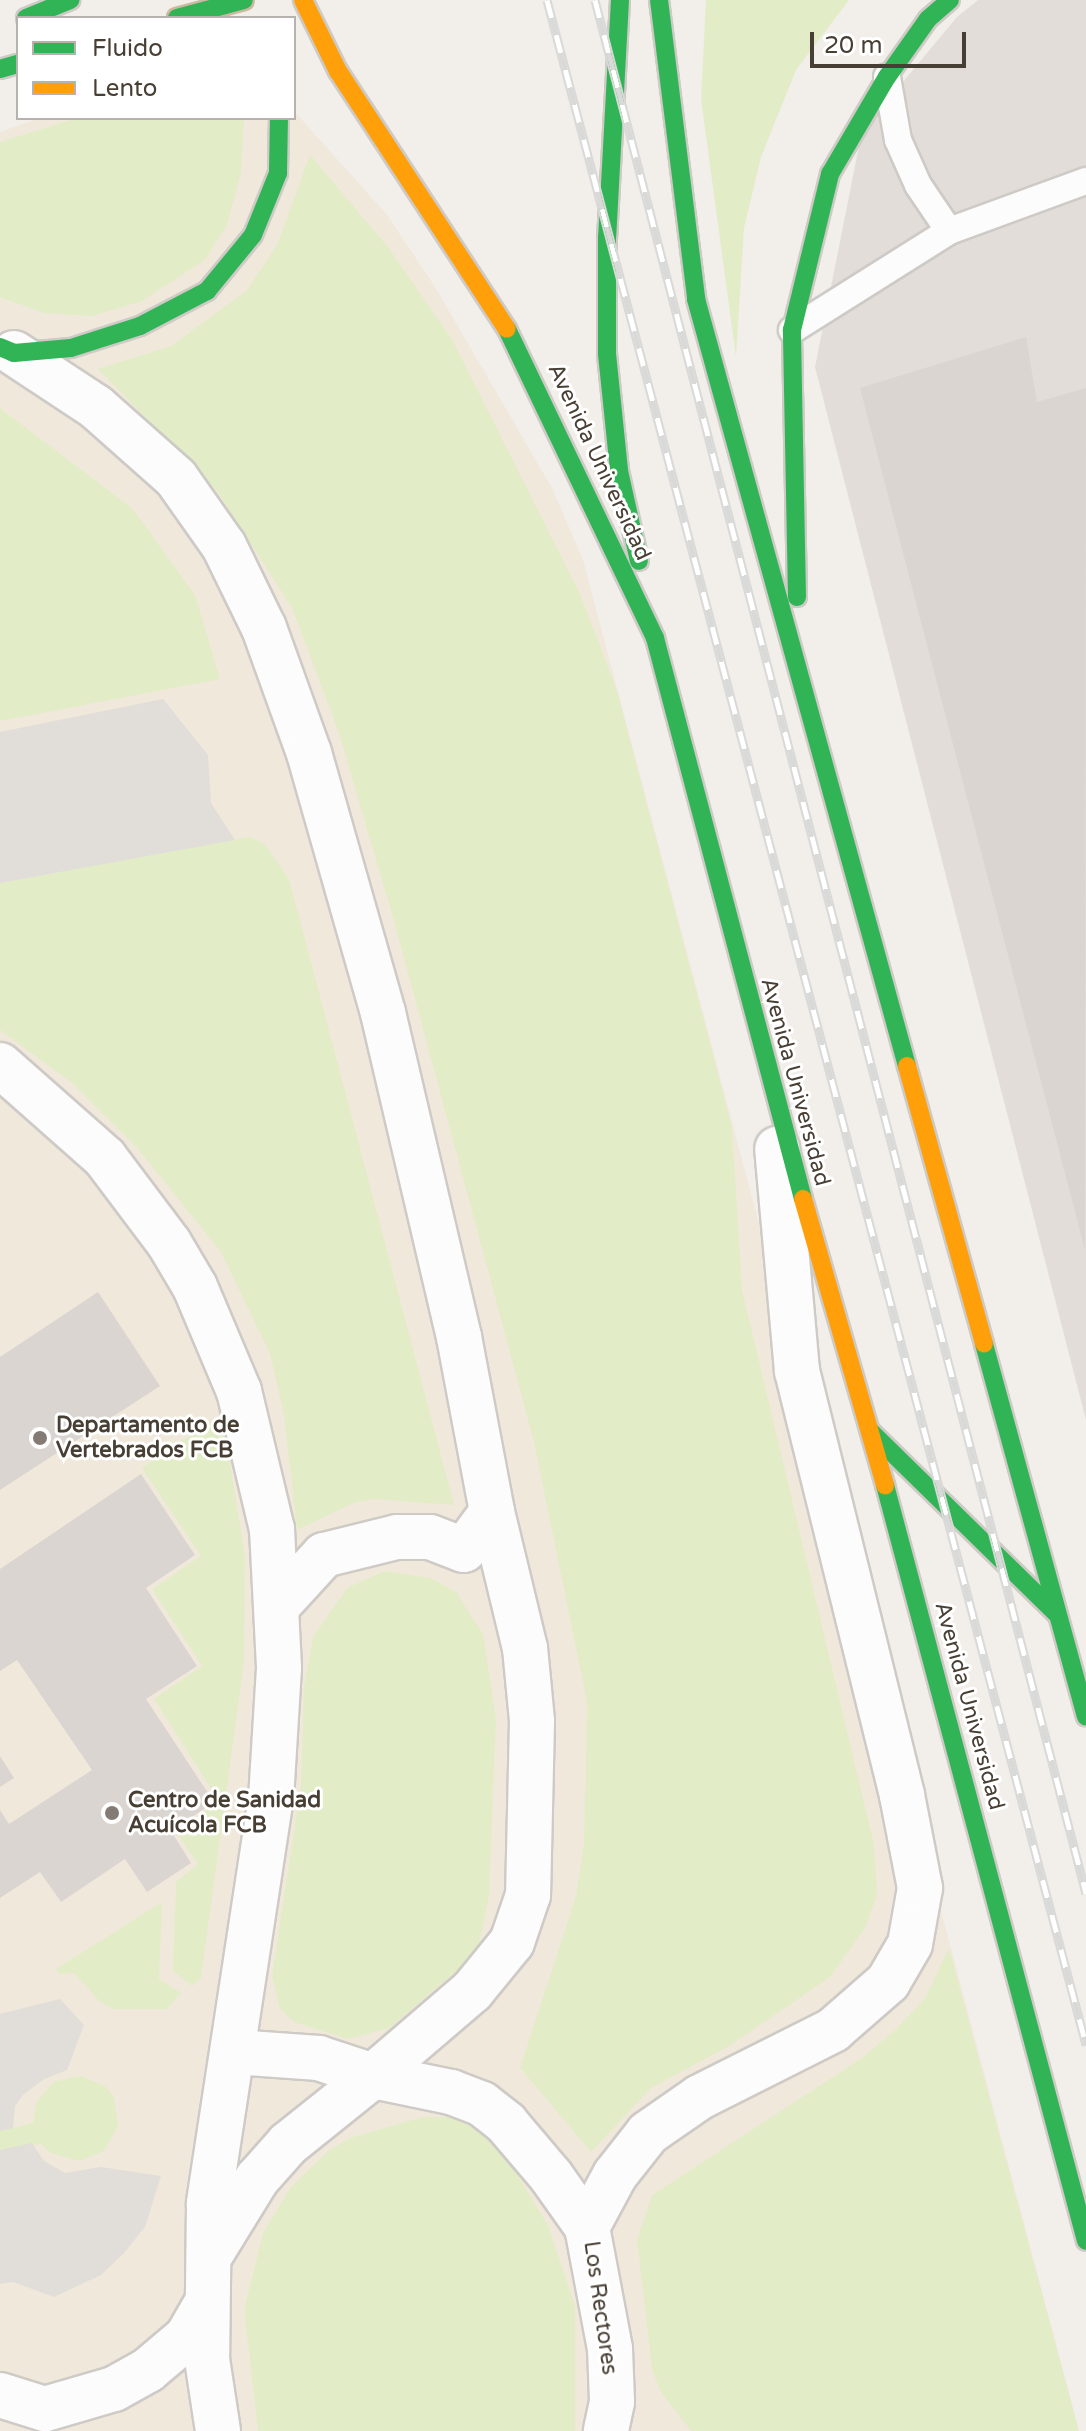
<!DOCTYPE html>
<html>
<head>
<meta charset="utf-8">
<style>
  body { margin:0 }
  #map { position:relative; width:1086px; height:2431px; overflow:hidden; background:#f2eeea; font-family:"Varela Round",sans-serif }
  div>[style] { position:absolute }
  .industrial>* { inset:0; background:#e2ddd8 }
  .education>* { inset:0; background:#f0e8db }
  .green>* { inset:0; background:#e2edc7 }
  .parking>* { inset:0; background:#e1ddd9 }
  .building>* { inset:0; background:#dad5d0 }
  .roads { filter:drop-shadow(2px 0 #cecac6) drop-shadow(-2px 0 #cecac6) drop-shadow(0 2px #cecac6) drop-shadow(0 -2px #cecac6) }
  .lane>* { height:26px; margin:-13px; padding:0 13px; transform-origin:13px; border-radius:13px; background:#fdfcfc }
  .street>* { height:44px; margin:-22px; padding:0 22px; transform-origin:22px; border-radius:22px; background:#fdfcfc }
  .fast>* { height:18px; margin:-9px; padding:0 9px; transform-origin:9px; border-radius:9px; background:#30b455 }
  .slow>* { height:18px; margin:-9px; padding:0 9px; transform-origin:9px; border-radius:9px; background:#ff9f0a }
  .rail>* { height:9px; margin-top:-4.5px; transform-origin:0; background:repeating-linear-gradient(90deg,#fff 0 18px,#d9d9d8 0 36px); box-sizing:border-box; border-block:2px solid #d9d9d8 }
  .bridges { filter:drop-shadow(2px 0 #ccb9a2) drop-shadow(-2px 0 #ccb9a2) drop-shadow(0 2px #ccb9a2) drop-shadow(0 -2px #ccb9a2) }
  .fast-bridge>* { height:18px; margin:-9px; padding:0 9px; transform-origin:9px; border-radius:9px; background:#30b455 }
  .dots>* { width:22px; height:22px; translate:-50% -50%; box-sizing:border-box; border:4px solid #fff; border-radius:50% }
  span { translate:-50% -50%; white-space:nowrap; text-align:center; line-height:1.15; -webkit-text-stroke:6px #fff; paint-order:stroke }
  .street-label { font-size:22px; color:#483f34 }
  .poi-label { font-size:22px; color:#483f34; font-weight:700 }
  .left { translate:0 -50%; text-align:left }
  .legend { position:absolute; left:16px; top:16px; width:280px; height:104px; box-sizing:border-box; background:#fff; border:2px solid #b6b2ae; margin:0; padding:10px 14px; list-style:none; font-size:24px; color:#483f34 }
  .legend li { display:flex; align-items:center; gap:16px; height:40px }
  .legend b { width:40px; border:2px solid #b6b2ae }
  .scale { position:absolute; left:810px; top:32px; width:156px; height:36px; box-sizing:border-box; border:4px solid #483f34; border-top:0; padding-left:10px; font-size:24px; line-height:28px; white-space:nowrap; color:#483f34; -webkit-text-stroke:6px #fff; paint-order:stroke }
</style>
</head>
<body>
<div id="map">
  <div class="industrial">
    <i style="clip-path:polygon(978px 0,1086px 0,1086px 1420px,815px 367px,862px 131px,957px 17px)"></i>
  </div>
  <div class="education">
    <i style="clip-path:polygon(294px 111px,388px 216px,435px 287px,552px 488px,583px 560px,1079px 2431px,0 2431px,0 132px,40px 118px,294px 118px)"></i>
  </div>
  <div class="green">
    <i style="clip-path:polygon(706px 0,849px 0,796px 70px,761px 157px,744px 228px,736px 357px,701px 99px)"></i>
    <i style="clip-path:polygon(77px 118px,244px 118px,241px 173px,227px 225px,205px 260px,142px 301px,93px 316px,44px 313px,0 297px,0 142px)"></i>
    <i style="clip-path:polygon(310px 155px,388px 247px,453px 341px,580px 594px,617px 691px,732px 1127px,742px 1290px,874px 1845px,877px 1894px,865px 1928px,830px 1977px,729px 2046px,651px 2088px,591px 2152px,520px 2068px,576px 1896px,584px 1844px,587px 1702px,534px 1442px,394px 921px,338px 730px,292px 608px,217px 491px,98px 369px,171px 346px,246px 291px,277px 245px)"></i>
    <i style="clip-path:polygon(0 408px,133px 509px,195px 595px,220px 679px,0 721px)"></i>
    <i style="clip-path:polygon(249px 837px,264px 843px,289px 879px,454px 1505px,374px 1499px,353px 1503px,297px 1530px,284px 1415px,270px 1354px,221px 1252px,138px 1149px,72px 1083px,0 1030px,0 883px)"></i>
    <i style="clip-path:polygon(222px 1414px,245px 1557px,244px 1662px,201px 1978px,192px 1986px,173px 1971px,176px 1882px,198px 1864px,176px 1832px,219px 1801px,154px 1699px,202px 1666px,152px 1589px,201px 1556px,142px 1468px)"></i>
    <i style="clip-path:polygon(385px 1571px,430px 1578px,456px 1592px,483px 1634px,496px 1718px,489px 1897px,479px 1944px,462px 1966px,389px 2028px,348px 2039px,294px 2022px,280px 2009px,272px 1976px,301px 1785px,304px 1687px,313px 1637px,347px 1588px)"></i>
    <i style="clip-path:polygon(162px 1902px,159px 1979px,181px 1993px,167px 2009px,114px 2009px,99px 2001px,74px 1973px,59px 1974px,56px 1969px)"></i>
    <i style="clip-path:polygon(949px 1948px,1079px 2431px,691px 2431px,660px 2391px,652px 2369px,637px 2240px,652px 2195px,862px 2058px,895px 2030px,924px 2000px)"></i>
    <i style="clip-path:polygon(81px 2076px,106px 2087px,114px 2098px,118px 2126px,104px 2151px,79px 2161px,51px 2153px,41px 2144px,0 2150px,0 2131px,33px 2123px,36px 2103px,53px 2082px)"></i>
    <i style="clip-path:polygon(423px 2117px,456px 2117px,476px 2129px,505px 2155px,548px 2225px,575px 2306px,575px 2431px,258px 2431px,244px 2310px,263px 2233px,291px 2187px,328px 2151px,350px 2138px)"></i>
  </div>
  <div class="parking">
    <i style="clip-path:polygon(163px 699px,208px 755px,211px 803px,235px 840px,0 883px,0 732px)"></i>
    <i style="clip-path:polygon(60px 1999px,84px 2025px,67px 2070px,44px 2079px,23px 2095px,15px 2106px,13px 2128px,0 2131px,0 2014px)"></i>
    <i style="clip-path:polygon(32px 2143px,44px 2161px,65px 2173px,101px 2167px,161px 2176px,145px 2227px,124px 2253px,101px 2275px,54px 2297px,13px 2282px,0 2284px,0 2150px)"></i>
  </div>
  <div class="building">
    <i style="clip-path:polygon(1026px 337px,1037px 402px,1086px 388px,1085px 1250px,860px 388px)"></i>
    <i style="clip-path:polygon(98px 1292px,160px 1386px,0 1490px,0 1357px)"></i>
    <i style="clip-path:polygon(141px 1474px,195px 1555px,146px 1588px,197px 1666px,146px 1699px,214px 1802px,171px 1831px,191px 1863px,147px 1892px,125px 1859px,61px 1902px,40px 1872px,0 1898px,0 1810px,9px 1824px,92px 1770px,17px 1660px,0 1671px,0 1569px)"></i>
    <i style="clip-path:polygon(0 1756px,14px 1778px,0 1787px)"></i>
  </div>
  <div class="roads">
    <div class="lane">
      <i style="left:887px;top:77px;width:64px;rotate:80.1deg"></i>
      <i style="left:898px;top:140px;width:49px;rotate:66deg"></i>
      <i style="left:918px;top:185px;width:55px;rotate:56deg"></i>
      <i style="left:792px;top:330px;width:186px;rotate:-32.2deg"></i>
      <i style="left:949px;top:231px;width:146px;rotate:-20.1deg"></i>
    </div>
    <div class="street">
      <i style="left:14px;top:353px;width:98px;rotate:33.4deg"></i>
      <i style="left:96px;top:407px;width:107px;rotate:41.6deg"></i>
      <i style="left:176px;top:478px;width:83px;rotate:54.8deg"></i>
      <i style="left:224px;top:546px;width:91px;rotate:64deg"></i>
      <i style="left:264px;top:628px;width:133px;rotate:70.2deg"></i>
      <i style="left:309px;top:753px;width:270px;rotate:74.1deg"></i>
      <i style="left:383px;top:1013px;width:333px;rotate:76.8deg"></i>
      <i style="left:459px;top:1337px;width:178px;rotate:79.3deg"></i>
      <i style="left:492px;top:1512px;width:140px;rotate:76.4deg"></i>
      <i style="left:525px;top:1648px;width:73px;rotate:84.5deg"></i>
      <i style="left:532px;top:1721px;width:174px;rotate:91.3deg"></i>
      <i style="left:528px;top:1895px;width:50px;rotate:108.8deg"></i>
      <i style="left:512px;top:1942px;width:63px;rotate:129.2deg"></i>
      <i style="left:472px;top:1991px;width:130px;rotate:139.4deg"></i>
      <i style="left:373px;top:2076px;width:57px;rotate:-161.6deg"></i>
      <i style="left:319px;top:2058px;width:85px;rotate:-176deg"></i>
      <i style="left:0;top:1065px;width:140px;rotate:41.5deg"></i>
      <i style="left:105px;top:1158px;width:106px;rotate:53deg"></i>
      <i style="left:169px;top:1243px;width:51px;rotate:59.4deg"></i>
      <i style="left:195px;top:1287px;width:113px;rotate:67.1deg"></i>
      <i style="left:239px;top:1391px;width:142px;rotate:76.6deg"></i>
      <i style="left:272px;top:1529px;width:139px;rotate:87.1deg"></i>
      <i style="left:279px;top:1668px;width:129px;rotate:93.5deg"></i>
      <i style="left:271px;top:1797px;width:412px;rotate:98.7deg"></i>
      <i style="left:209px;top:2204px;width:155px;rotate:90.7deg"></i>
      <i style="left:207px;top:2359px;width:73px;rotate:81.3deg"></i>
      <i style="left:278px;top:1605px;width:68px;rotate:-47.4deg"></i>
      <i style="left:324px;top:1555px;width:75px;rotate:-13.9deg"></i>
      <i style="left:397px;top:1537px;width:33px"></i>
      <i style="left:430px;top:1537px;width:36px;rotate:21deg"></i>
      <i style="left:464px;top:1550px;width:47px;rotate:-53.6deg"></i>
      <i style="left:587px;top:2227px;width:59px;rotate:-61.7deg"></i>
      <i style="left:615px;top:2175px;width:53px;rotate:-51.8deg"></i>
      <i style="left:648px;top:2133px;width:63px;rotate:-34.7deg"></i>
      <i style="left:700px;top:2097px;width:149px;rotate:-26.7deg"></i>
      <i style="left:833px;top:2030px;width:73px;rotate:-41.1deg"></i>
      <i style="left:888px;top:1982px;width:44px;rotate:-59.9deg"></i>
      <i style="left:910px;top:1944px;width:57px;rotate:-79.9deg"></i>
      <i style="left:920px;top:1888px;width:95px;rotate:-101deg"></i>
      <i style="left:902px;top:1795px;width:437px;rotate:-103.9deg"></i>
      <i style="left:797px;top:1371px;width:223px;rotate:-95.1deg"></i>
      <i style="left:209px;top:2257px;width:92px;rotate:-58.4deg"></i>
      <i style="left:257px;top:2179px;width:47px;rotate:-48.5deg"></i>
      <i style="left:288px;top:2144px;width:109px;rotate:-38.7deg"></i>
      <i style="left:373px;top:2076px;width:80px;rotate:11.6deg"></i>
      <i style="left:451px;top:2092px;width:33px;rotate:21deg"></i>
      <i style="left:482px;top:2104px;width:31px;rotate:38deg"></i>
      <i style="left:506px;top:2123px;width:70px;rotate:49.7deg"></i>
      <i style="left:551px;top:2176px;width:62px;rotate:54.8deg"></i>
      <i style="left:587px;top:2227px;width:124px;rotate:79.3deg"></i>
      <i style="left:610px;top:2349px;width:53px;rotate:87.8deg"></i>
      <i style="left:612px;top:2402px;width:30px;rotate:102deg"></i>
      <i style="left:0;top:2395px;width:47px;rotate:17.3deg"></i>
      <i style="left:45px;top:2409px;width:72px;rotate:-16.2deg"></i>
      <i style="left:114px;top:2389px;width:39px;rotate:-29deg"></i>
      <i style="left:148px;top:2370px;width:51px;rotate:-40.2deg"></i>
      <i style="left:187px;top:2337px;width:38px;rotate:-60deg"></i>
    </div>
    <div class="fast">
      <i style="left:620px;top:0;width:237px;rotate:93.1deg"></i>
      <i style="left:607px;top:237px;width:117px;rotate:90deg"></i>
      <i style="left:607px;top:354px;width:118px;rotate:84.1deg"></i>
      <i style="left:619px;top:471px;width:92px;rotate:77.5deg"></i>
      <i style="left:659px;top:0;width:301px;rotate:82.9deg"></i>
      <i style="left:696px;top:299px;width:795px;rotate:74.62deg"></i>
      <i style="left:26px;top:18px;width:48px;rotate:-22.2deg"></i>
      <i style="left:0;top:69px;width:19px;rotate:-16deg"></i>
      <i style="left:507px;top:329px;width:343px;rotate:64.4deg"></i>
      <i style="left:655px;top:638px;width:580px;rotate:75.22deg"></i>
      <i style="left:0;top:347px;width:15px;rotate:23deg"></i>
      <i style="left:14px;top:353px;width:57px;rotate:-5deg"></i>
      <i style="left:71px;top:348px;width:72px;rotate:-17.7deg"></i>
      <i style="left:140px;top:326px;width:76px;rotate:-27.6deg"></i>
      <i style="left:207px;top:291px;width:72px;rotate:-50.6deg"></i>
      <i style="left:253px;top:235px;width:67px;rotate:-68deg"></i>
      <i style="left:278px;top:173px;width:55px;rotate:-89deg"></i>
      <i style="left:797px;top:597px;width:267px;rotate:-91.1deg"></i>
      <i style="left:792px;top:330px;width:161px;rotate:-76.3deg"></i>
      <i style="left:830px;top:174px;width:113px;rotate:-59.6deg"></i>
      <i style="left:887px;top:77px;width:71px;rotate:-54.7deg"></i>
      <i style="left:928px;top:19px;width:29px;rotate:-41deg"></i>
      <i style="left:984px;top:1344px;width:386px;rotate:74.7deg"></i>
      <i style="left:871px;top:1432px;width:259px;rotate:44.4deg"></i>
      <i style="left:885px;top:1485px;width:782px;rotate:75.11deg"></i>
    </div>
    <div class="slow">
      <i style="left:303px;top:0;width:79px;rotate:63.8deg"></i>
      <i style="left:338px;top:71px;width:308px;rotate:56.8deg"></i>
      <i style="left:907px;top:1066px;width:288px;rotate:74.5deg"></i>
      <i style="left:803px;top:1199px;width:298px;rotate:74deg"></i>
    </div>
  </div>
  <div class="rail">
    <i style="left:547px;top:0;width:2115px;rotate:75.23deg"></i>
    <i style="left:595px;top:0;width:1956px;rotate:75.46deg"></i>
  </div>
  <div class="bridges">
    <div class="fast-bridge">
      <i style="left:177px;top:18px;width:69px;rotate:-15deg"></i>
    </div>
  </div>
  <div class="dots">
    <i style="left:40px;top:1438px;background:#847c74"></i>
    <i style="left:112px;top:1813px;background:#847c74"></i>
  </div>
  <div class="street-label">
    <span style="left:599px;top:462px;rotate:65deg">Avenida Universidad</span>
    <span style="left:795px;top:1082px;rotate:75deg">Avenida Universidad</span>
    <span style="left:969px;top:1706px;rotate:75deg">Avenida Universidad</span>
    <span style="left:600px;top:2308px;rotate:82deg">Los Rectores</span>
  </div>
  <div class="poi-label">
    <span class="left" style="left:56px;top:1438px">Departamento de<br>Vertebrados FCB</span>
    <span class="left" style="left:128px;top:1813px">Centro de Sanidad<br>Acuícola FCB</span>
  </div>
  <ul class="legend">
  <li><b style="height:10px;background:#30b455"></b>Fluido</li>
  <li><b style="height:10px;background:#ff9f0a"></b>Lento</li>
  </ul>
  <div class="scale">20 m</div>
</div>
</body>
</html>
